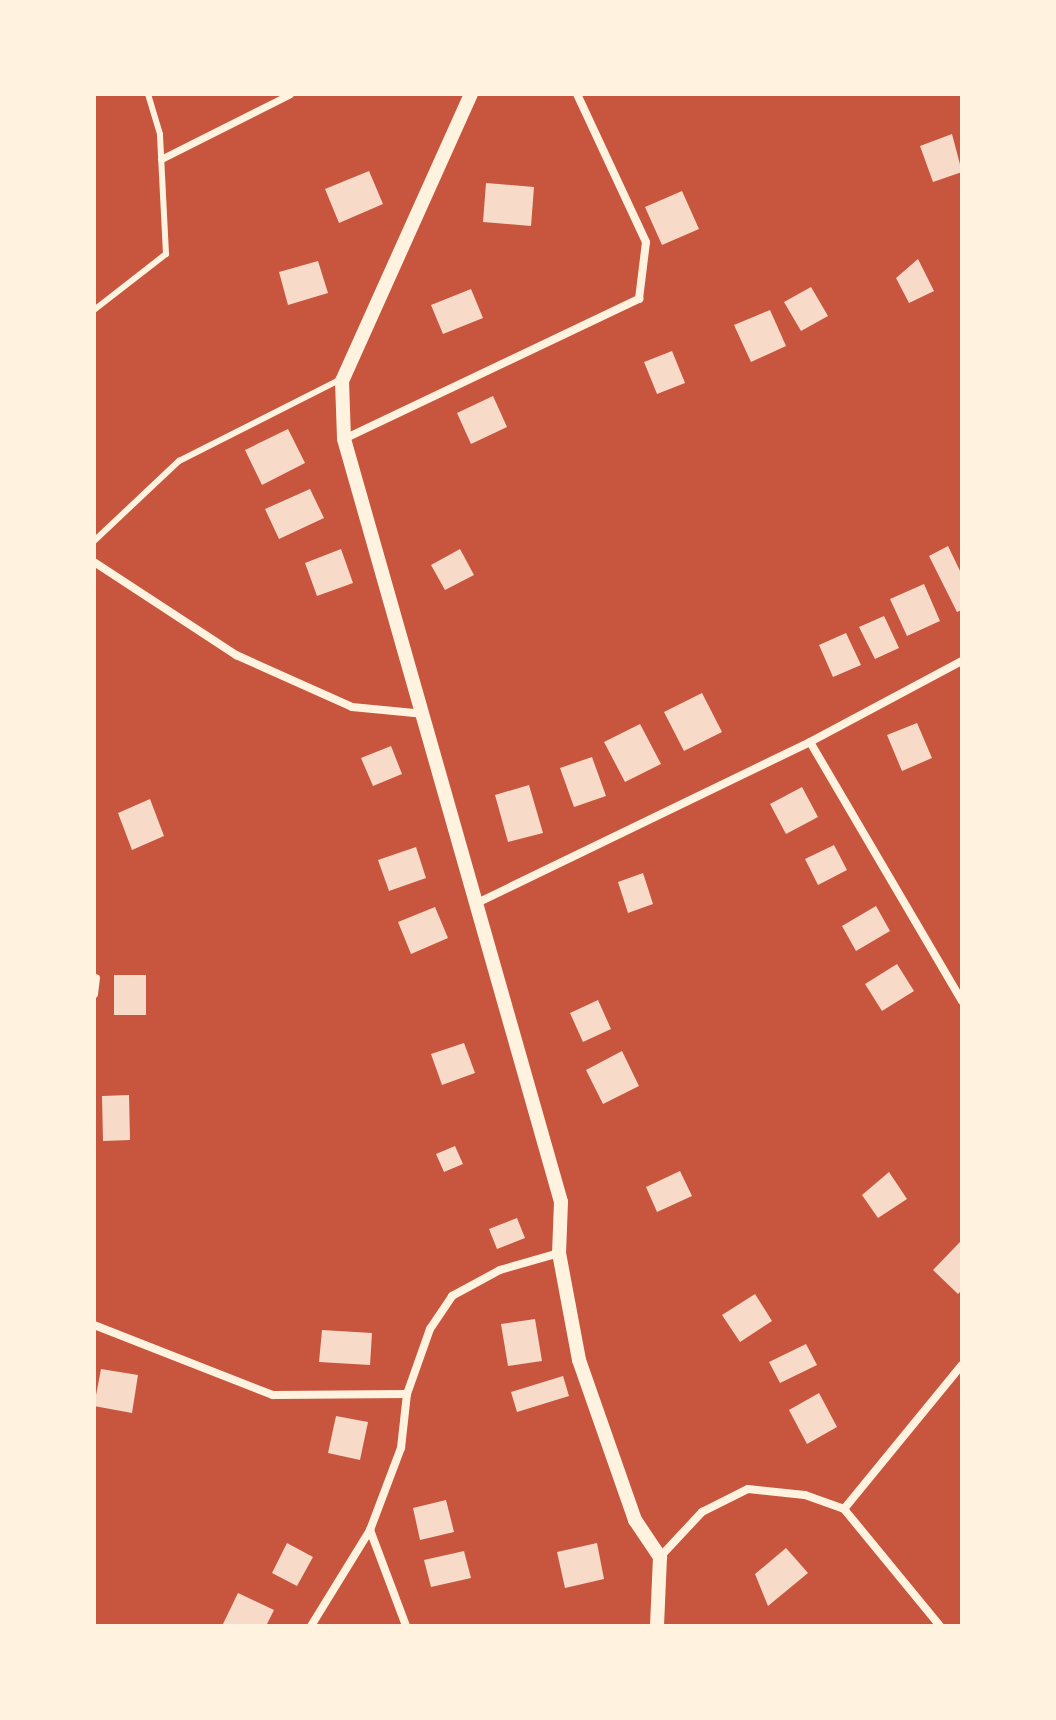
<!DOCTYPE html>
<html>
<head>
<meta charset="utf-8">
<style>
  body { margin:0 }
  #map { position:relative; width:1056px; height:1720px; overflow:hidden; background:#c8553d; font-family:Manrope,sans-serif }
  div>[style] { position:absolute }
  .building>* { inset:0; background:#f7dbc8 }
  .service>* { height:6px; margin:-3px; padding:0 3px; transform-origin:3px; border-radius:3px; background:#fff3e0 }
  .pedestrian>* { height:7px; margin:-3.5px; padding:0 3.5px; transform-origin:3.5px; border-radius:3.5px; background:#fff3e0 }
  .minor>* { height:8px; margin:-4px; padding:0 4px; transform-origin:4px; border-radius:4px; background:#fff3e0 }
  .tertiary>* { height:14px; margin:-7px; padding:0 7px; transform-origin:7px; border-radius:7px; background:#fff3e0 }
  span { translate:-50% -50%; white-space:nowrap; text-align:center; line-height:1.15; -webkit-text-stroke:6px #fff3e0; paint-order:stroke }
  .frame { position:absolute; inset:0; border:96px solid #fff3e0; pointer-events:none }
</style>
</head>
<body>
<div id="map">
  <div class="building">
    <i style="clip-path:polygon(952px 134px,962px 172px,933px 182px,920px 146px)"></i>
    <i style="clip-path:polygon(369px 171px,383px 204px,339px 223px,325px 189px)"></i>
    <i style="clip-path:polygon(486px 183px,534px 187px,531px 226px,483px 222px)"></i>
    <i style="clip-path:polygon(682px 191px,699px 229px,662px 245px,645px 207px)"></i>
    <i style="clip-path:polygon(918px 259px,934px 291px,909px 303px,896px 278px)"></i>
    <i style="clip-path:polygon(318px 261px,328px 293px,288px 305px,279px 272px)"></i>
    <i style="clip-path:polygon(811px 287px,828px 316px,801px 331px,784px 302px)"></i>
    <i style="clip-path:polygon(471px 289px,483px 318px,443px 334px,431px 305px)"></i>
    <i style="clip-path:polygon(770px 310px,786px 346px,751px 362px,734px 325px)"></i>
    <i style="clip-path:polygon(672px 351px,685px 383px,657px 394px,644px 362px)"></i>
    <i style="clip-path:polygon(493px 396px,507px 427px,471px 444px,457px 413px)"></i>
    <i style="clip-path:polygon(288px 429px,305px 463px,262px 485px,245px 450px)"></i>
    <i style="clip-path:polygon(310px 489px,324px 518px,279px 539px,265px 509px)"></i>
    <i style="clip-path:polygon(948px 546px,962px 575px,962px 610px,957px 612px,929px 556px)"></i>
    <i style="clip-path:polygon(341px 549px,353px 583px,317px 596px,305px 563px)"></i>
    <i style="clip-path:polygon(460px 549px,474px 575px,445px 590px,431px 565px)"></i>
    <i style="clip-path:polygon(924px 584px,940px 621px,907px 636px,890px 599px)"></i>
    <i style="clip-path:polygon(884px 616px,899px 648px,875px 659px,859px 627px)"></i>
    <i style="clip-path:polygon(846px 633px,861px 665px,833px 677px,819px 645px)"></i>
    <i style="clip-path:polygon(702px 693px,722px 732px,684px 751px,664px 712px)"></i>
    <i style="clip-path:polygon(917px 723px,932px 758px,902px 771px,887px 735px)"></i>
    <i style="clip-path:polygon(640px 724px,661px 764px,625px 782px,604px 742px)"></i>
    <i style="clip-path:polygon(391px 746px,402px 774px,373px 786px,361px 758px)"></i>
    <i style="clip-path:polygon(592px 757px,606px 796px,574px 807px,560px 768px)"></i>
    <i style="clip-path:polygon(529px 785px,543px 833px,508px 842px,495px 795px)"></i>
    <i style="clip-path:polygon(802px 787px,818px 817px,786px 834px,770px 804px)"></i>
    <i style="clip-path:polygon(150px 799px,164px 836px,132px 850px,118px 813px)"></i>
    <i style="clip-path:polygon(834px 845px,847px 870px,818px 885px,805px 859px)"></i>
    <i style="clip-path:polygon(416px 847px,426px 878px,389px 891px,378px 860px)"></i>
    <i style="clip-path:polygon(643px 873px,653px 904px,628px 913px,618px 882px)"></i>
    <i style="clip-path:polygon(876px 906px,890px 931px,856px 951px,842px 926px)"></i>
    <i style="clip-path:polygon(435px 907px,448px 938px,411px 954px,398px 922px)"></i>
    <i style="clip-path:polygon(897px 964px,914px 991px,882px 1011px,865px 984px)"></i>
    <i style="clip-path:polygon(114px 975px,146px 975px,146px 1015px,114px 1015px)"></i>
    <i style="clip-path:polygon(598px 1000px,611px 1029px,583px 1042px,570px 1013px)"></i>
    <i style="clip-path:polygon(464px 1043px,475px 1073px,442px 1085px,431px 1054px)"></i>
    <i style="clip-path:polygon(622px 1051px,639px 1086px,603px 1104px,586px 1070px)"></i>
    <i style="clip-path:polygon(129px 1095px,130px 1140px,103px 1141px,102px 1096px)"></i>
    <i style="clip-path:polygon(455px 1146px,463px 1164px,444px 1172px,436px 1154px)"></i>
    <i style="clip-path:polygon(680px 1171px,692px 1196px,657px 1212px,646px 1187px)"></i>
    <i style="clip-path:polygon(889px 1172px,907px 1199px,878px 1218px,862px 1195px)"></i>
    <i style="clip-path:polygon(517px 1218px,525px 1238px,497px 1249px,489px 1229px)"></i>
    <i style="clip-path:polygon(960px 1242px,962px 1290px,958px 1294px,933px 1270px)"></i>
    <i style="clip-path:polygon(755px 1294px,772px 1321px,740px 1342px,722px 1315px)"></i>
    <i style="clip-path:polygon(535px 1319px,542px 1361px,508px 1366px,501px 1324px)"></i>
    <i style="clip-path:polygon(322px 1330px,372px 1333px,370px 1365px,319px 1362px)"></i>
    <i style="clip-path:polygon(806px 1344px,817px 1365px,780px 1383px,769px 1362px)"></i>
    <i style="clip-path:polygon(101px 1369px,138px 1375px,132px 1413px,94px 1406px)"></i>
    <i style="clip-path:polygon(563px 1376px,569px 1396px,517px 1412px,511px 1392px)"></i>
    <i style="clip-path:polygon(819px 1393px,837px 1427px,807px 1444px,789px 1410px)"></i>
    <i style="clip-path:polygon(336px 1416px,368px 1422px,360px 1460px,328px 1453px)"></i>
    <i style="clip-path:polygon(446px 1500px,454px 1532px,420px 1540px,413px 1508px)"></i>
    <i style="clip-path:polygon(287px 1543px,313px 1557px,297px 1586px,272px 1573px)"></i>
    <i style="clip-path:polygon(597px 1543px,604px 1579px,565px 1588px,557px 1552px)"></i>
    <i style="clip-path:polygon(786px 1548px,808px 1573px,768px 1606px,755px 1574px)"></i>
    <i style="clip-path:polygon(464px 1551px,471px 1578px,431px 1587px,424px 1560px)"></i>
    <i style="clip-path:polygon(238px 1593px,274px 1610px,266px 1626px,222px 1626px)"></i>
  </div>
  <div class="service">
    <i style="left:94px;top:310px;width:91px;rotate:-37.9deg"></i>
    <i style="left:166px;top:254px;width:120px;rotate:-92.9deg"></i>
    <i style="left:160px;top:134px;width:42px;rotate:-106.7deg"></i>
    <i style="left:94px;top:541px;width:117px;rotate:-43.3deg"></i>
    <i style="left:179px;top:461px;width:182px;rotate:-26.8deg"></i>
  </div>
  <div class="pedestrian">
    <i style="left:161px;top:159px;width:144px;rotate:-26.7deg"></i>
  </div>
  <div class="minor">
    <i style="left:344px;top:439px;width:327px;rotate:-25.4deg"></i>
    <i style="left:639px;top:299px;width:57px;rotate:-83deg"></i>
    <i style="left:646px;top:242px;width:163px;rotate:-115deg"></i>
    <i style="left:94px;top:562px;width:170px;rotate:33.2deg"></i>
    <i style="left:236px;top:655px;width:127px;rotate:24.1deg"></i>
    <i style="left:352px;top:707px;width:73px;rotate:5.5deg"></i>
    <i style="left:810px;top:742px;width:300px;rotate:59.6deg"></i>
    <i style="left:475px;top:904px;width:372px;rotate:-25.8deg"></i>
    <i style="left:810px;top:742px;width:172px;rotate:-28.1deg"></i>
    <i style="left:94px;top:994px;width:16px;rotate:-83deg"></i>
    <i style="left:94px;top:1325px;width:192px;rotate:21.4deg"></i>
    <i style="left:273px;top:1395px;width:134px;rotate:-0.4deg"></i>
    <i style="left:407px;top:1394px;width:69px;rotate:-70.5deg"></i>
    <i style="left:430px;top:1329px;width:40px;rotate:-56deg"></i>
    <i style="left:452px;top:1296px;width:55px;rotate:-28.4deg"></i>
    <i style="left:500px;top:1270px;width:61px;rotate:-16.1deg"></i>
    <i style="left:844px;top:1509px;width:151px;rotate:50.6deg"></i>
    <i style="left:370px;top:1530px;width:103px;rotate:69.4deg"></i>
    <i style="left:660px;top:1557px;width:62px;rotate:-47deg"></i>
    <i style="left:702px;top:1512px;width:51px;rotate:-26.6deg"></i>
    <i style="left:748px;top:1489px;width:57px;rotate:6deg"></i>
    <i style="left:805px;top:1495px;width:41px;rotate:19.7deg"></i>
    <i style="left:844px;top:1509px;width:186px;rotate:-50.7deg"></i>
    <i style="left:311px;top:1626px;width:113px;rotate:-58.4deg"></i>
    <i style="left:370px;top:1530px;width:88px;rotate:-69.3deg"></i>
    <i style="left:401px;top:1448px;width:54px;rotate:-83.7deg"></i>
  </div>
  <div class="tertiary">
    <i style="left:471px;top:94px;width:315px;rotate:114.2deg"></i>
    <i style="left:342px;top:381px;width:58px;rotate:88deg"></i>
    <i style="left:344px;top:439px;width:793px;rotate:74.12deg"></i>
    <i style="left:561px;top:1202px;width:51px;rotate:92.2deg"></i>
    <i style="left:559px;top:1253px;width:109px;rotate:79.4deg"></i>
    <i style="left:579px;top:1360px;width:170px;rotate:70.7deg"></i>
    <i style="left:635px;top:1520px;width:45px;rotate:56deg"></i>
    <i style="left:660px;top:1557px;width:69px;rotate:92.5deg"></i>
  </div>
  <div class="frame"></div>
</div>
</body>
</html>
